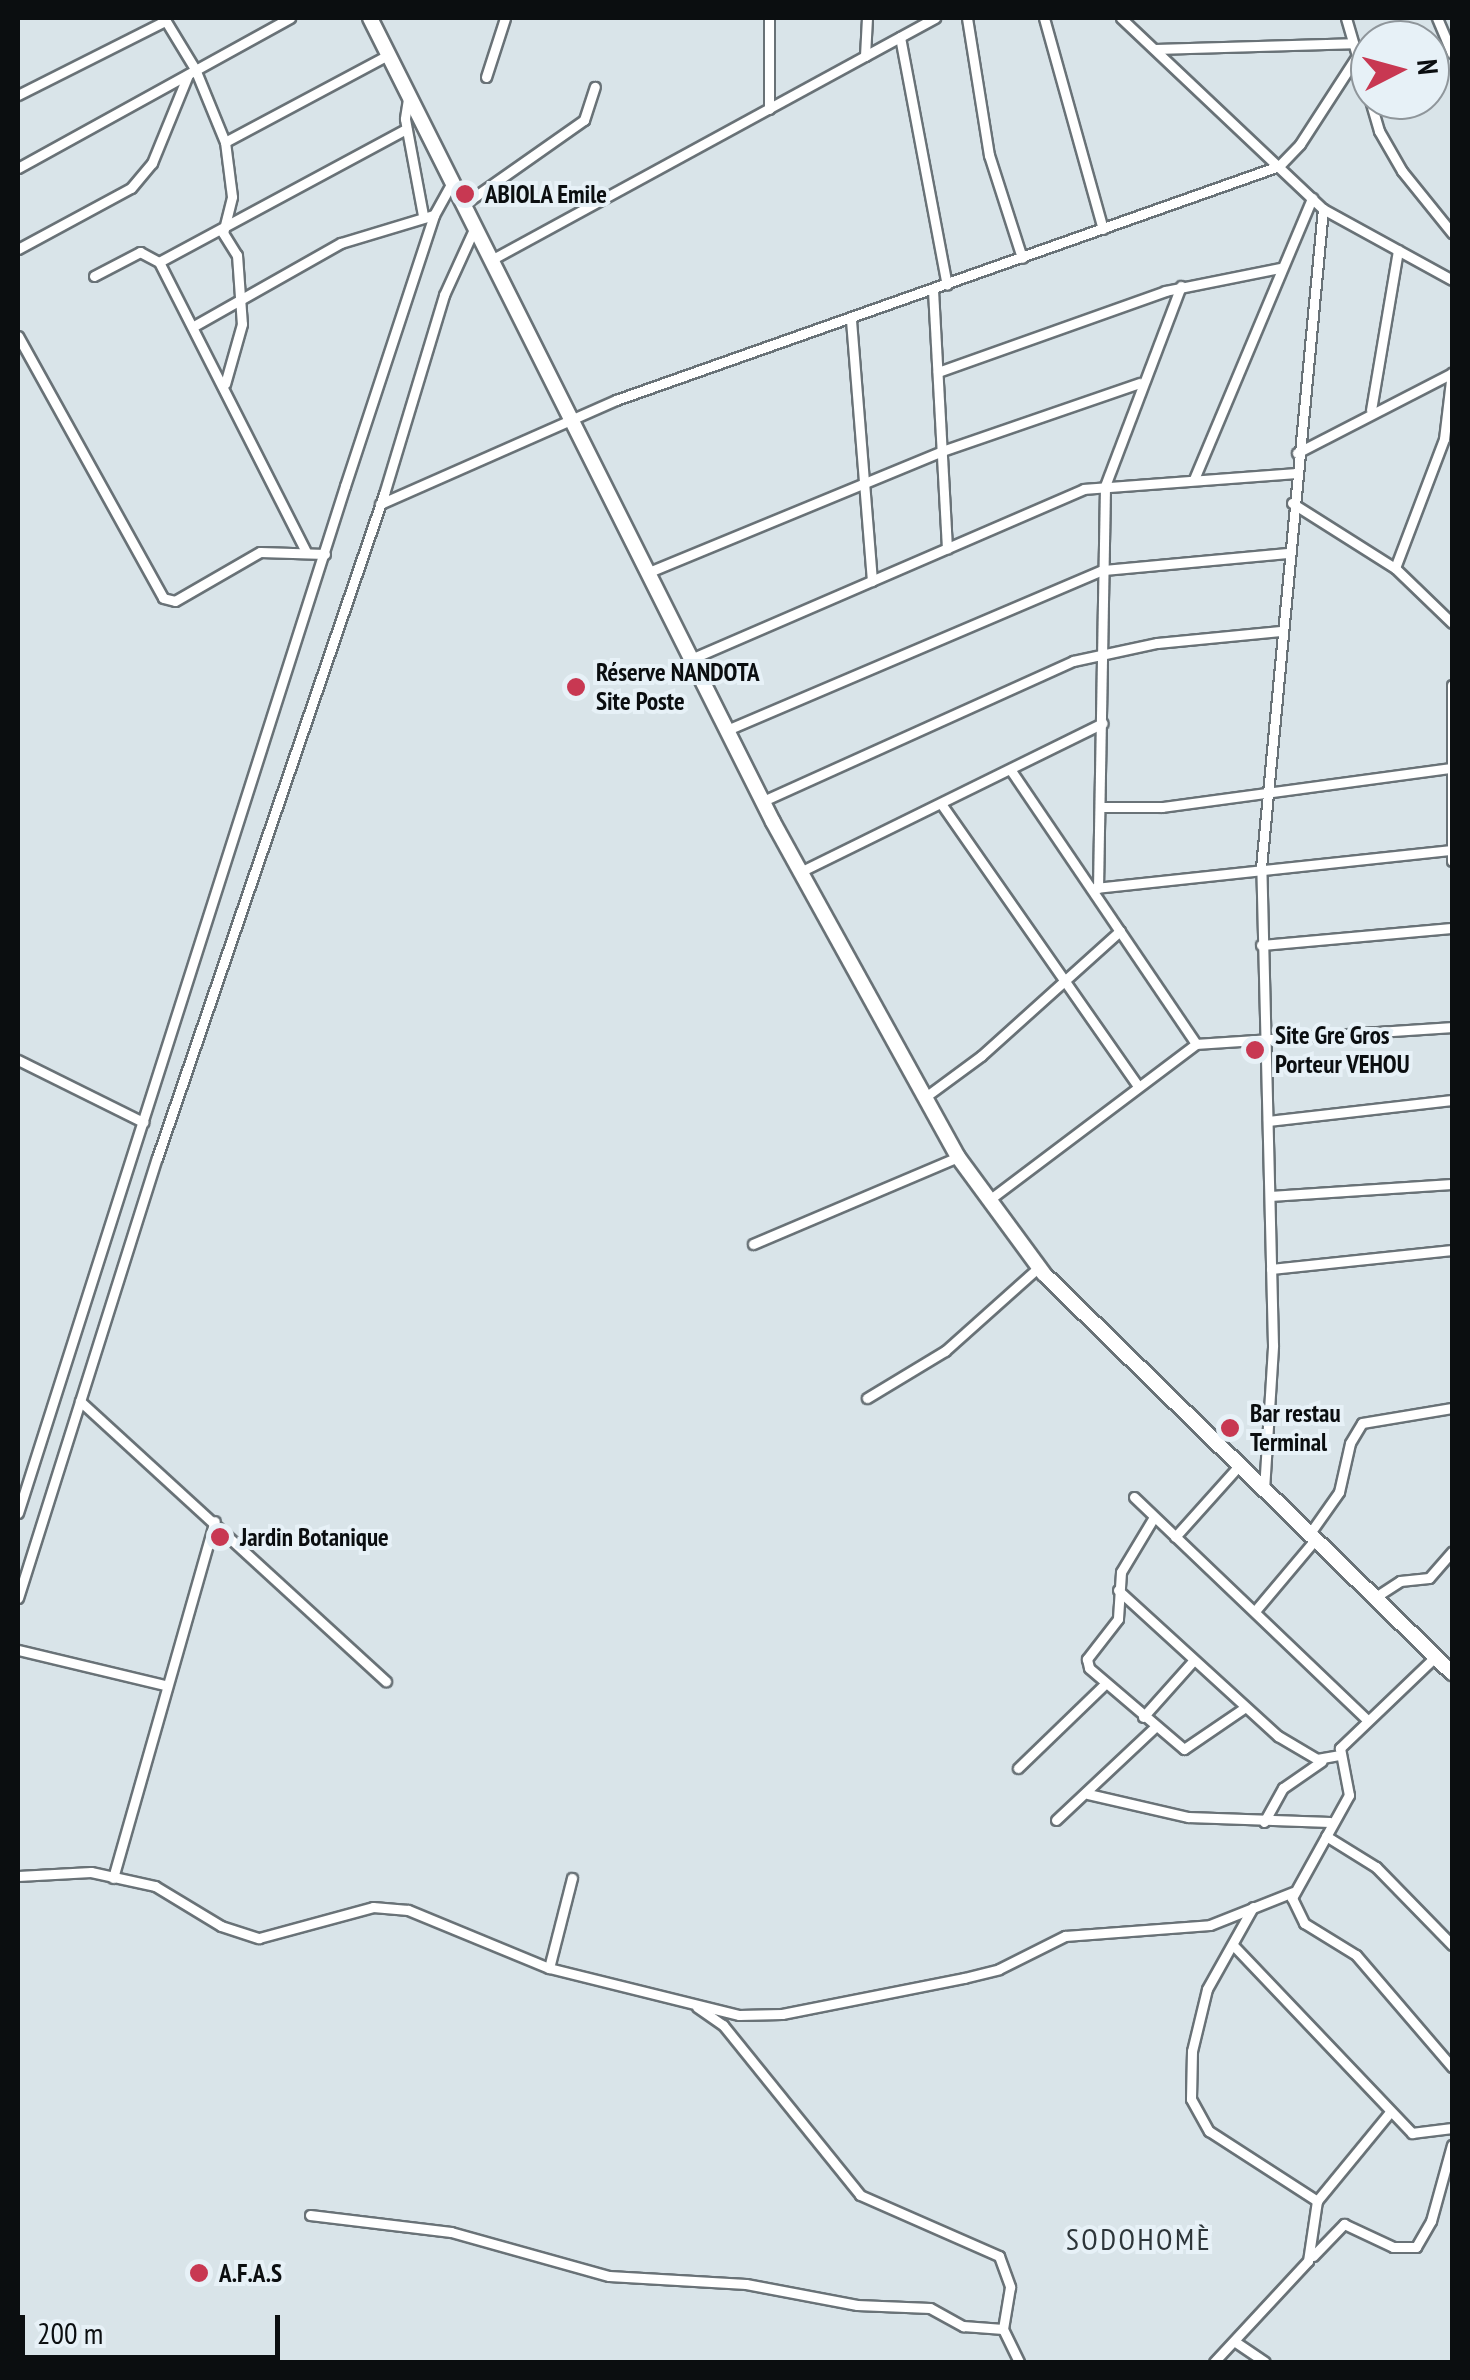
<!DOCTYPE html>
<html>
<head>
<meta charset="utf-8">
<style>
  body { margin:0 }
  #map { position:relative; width:1470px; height:2380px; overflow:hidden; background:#d9e4e9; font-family:"PT Sans Narrow",sans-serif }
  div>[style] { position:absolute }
  .roads { filter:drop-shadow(2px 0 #697277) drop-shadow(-2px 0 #697277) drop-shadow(0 2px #697277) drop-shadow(0 -2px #697277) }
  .minor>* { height:9px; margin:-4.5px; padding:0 4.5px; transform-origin:4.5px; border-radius:4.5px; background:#fff }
  .primary>* { height:14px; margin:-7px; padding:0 7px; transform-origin:7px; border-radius:7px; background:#fff }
  .dots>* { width:28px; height:28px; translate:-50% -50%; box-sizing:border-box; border:5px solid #e7f1f7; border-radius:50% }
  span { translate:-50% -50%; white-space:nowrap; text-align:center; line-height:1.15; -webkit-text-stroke:8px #e7f1f7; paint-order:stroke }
  .poi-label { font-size:25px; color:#0b0e10; font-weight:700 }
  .left { translate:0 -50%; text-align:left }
  .quarter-label { font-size:30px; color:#2d3539; letter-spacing:2.5px }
  .frame { position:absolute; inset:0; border:20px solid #0b0e10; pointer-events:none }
  .north { position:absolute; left:1350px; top:20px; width:100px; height:100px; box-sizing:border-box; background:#e7f1f7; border:2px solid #8f969b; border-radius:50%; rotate:84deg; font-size:28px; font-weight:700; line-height:40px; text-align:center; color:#0b0e10 }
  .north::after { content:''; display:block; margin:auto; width:35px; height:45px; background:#c83852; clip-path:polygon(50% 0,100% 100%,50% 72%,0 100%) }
  .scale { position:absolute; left:20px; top:2315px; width:260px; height:45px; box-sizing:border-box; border:5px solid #0b0e10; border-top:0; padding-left:12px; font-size:30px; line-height:35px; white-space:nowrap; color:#0b0e10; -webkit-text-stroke:8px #e7f1f7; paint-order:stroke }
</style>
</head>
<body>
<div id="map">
  <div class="roads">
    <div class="minor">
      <i style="left:164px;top:18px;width:60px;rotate:58.7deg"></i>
      <i style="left:195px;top:69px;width:79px;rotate:67.7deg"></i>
      <i style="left:225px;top:142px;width:55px;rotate:82.7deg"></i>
      <i style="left:232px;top:197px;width:37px;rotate:104deg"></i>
      <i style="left:223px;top:233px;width:26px;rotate:58deg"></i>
      <i style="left:237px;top:255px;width:69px;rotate:85.9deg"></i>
      <i style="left:242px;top:324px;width:62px;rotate:105.8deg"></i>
      <i style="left:967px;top:18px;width:139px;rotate:80.9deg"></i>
      <i style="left:989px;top:155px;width:108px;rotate:72.2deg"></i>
      <i style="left:1044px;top:18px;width:219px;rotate:74.4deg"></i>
      <i style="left:1121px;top:18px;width:278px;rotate:43.4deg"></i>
      <i style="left:1323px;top:209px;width:147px;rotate:28.8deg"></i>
      <i style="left:1346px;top:18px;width:118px;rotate:73.7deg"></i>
      <i style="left:1379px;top:131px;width:46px;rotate:60.1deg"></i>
      <i style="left:1402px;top:171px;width:80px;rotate:51.1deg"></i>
      <i style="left:1437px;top:18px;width:38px;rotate:67deg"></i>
      <i style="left:900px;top:37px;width:252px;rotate:79.3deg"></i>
      <i style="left:1155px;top:49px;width:197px;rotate:-1.7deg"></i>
      <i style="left:865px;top:56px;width:80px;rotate:-28.5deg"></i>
      <i style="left:486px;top:77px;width:62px;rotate:-72.1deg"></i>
      <i style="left:18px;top:95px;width:165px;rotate:-26.7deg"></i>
      <i style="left:408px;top:99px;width:20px;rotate:99deg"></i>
      <i style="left:405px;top:119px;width:98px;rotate:79.4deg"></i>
      <i style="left:769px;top:109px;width:91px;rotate:-90deg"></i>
      <i style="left:225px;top:142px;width:185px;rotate:-28.1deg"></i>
      <i style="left:18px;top:168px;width:311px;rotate:-28.9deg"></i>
      <i style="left:463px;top:205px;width:148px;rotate:-35.1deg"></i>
      <i style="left:584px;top:120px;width:35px;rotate:-72deg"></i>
      <i style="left:18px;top:249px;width:128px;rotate:-28.4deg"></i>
      <i style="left:131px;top:188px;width:33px;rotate:-50deg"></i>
      <i style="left:152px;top:163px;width:95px;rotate:-67.8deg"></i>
      <i style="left:491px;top:260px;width:426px;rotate:-28.6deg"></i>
      <i style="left:865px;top:56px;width:38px;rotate:-87deg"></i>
      <i style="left:159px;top:262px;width:281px;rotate:-28.3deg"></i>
      <i style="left:94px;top:276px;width:52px;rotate:-27.6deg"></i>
      <i style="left:140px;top:252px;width:21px;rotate:28deg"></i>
      <i style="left:159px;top:262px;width:325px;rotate:63.1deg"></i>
      <i style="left:933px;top:290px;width:259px;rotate:86.9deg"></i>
      <i style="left:851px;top:320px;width:262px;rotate:85.4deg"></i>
      <i style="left:194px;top:326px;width:169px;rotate:-29.5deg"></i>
      <i style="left:341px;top:243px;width:97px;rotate:-16.8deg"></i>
      <i style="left:18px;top:336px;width:299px;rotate:61deg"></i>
      <i style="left:163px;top:598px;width:12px;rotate:14deg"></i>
      <i style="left:175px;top:601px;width:98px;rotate:-30deg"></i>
      <i style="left:260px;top:552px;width:65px;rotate:1.8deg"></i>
      <i style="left:938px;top:372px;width:241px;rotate:-19.6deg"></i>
      <i style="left:1165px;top:291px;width:117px;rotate:-11.3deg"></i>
      <i style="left:1371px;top:410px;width:162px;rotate:-80.4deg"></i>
      <i style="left:1297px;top:453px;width:174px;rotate:-27.3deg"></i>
      <i style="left:1194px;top:479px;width:305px;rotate:-67.2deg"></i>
      <i style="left:1292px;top:503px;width:122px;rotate:32.3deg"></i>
      <i style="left:1395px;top:568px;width:79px;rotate:44deg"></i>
      <i style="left:380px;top:504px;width:258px;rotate:-23.8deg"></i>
      <i style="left:616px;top:400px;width:703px;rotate:-19.44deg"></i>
      <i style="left:1279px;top:166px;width:30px;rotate:-46deg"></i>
      <i style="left:1300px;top:144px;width:101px;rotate:-57.1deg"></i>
      <i style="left:1395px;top:568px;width:138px;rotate:-69.2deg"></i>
      <i style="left:1444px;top:439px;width:67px;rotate:-83.2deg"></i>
      <i style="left:649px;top:572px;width:317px;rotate:-22.4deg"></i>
      <i style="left:942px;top:451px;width:209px;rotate:-19deg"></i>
      <i style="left:691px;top:659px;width:428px;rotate:-23.4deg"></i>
      <i style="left:1084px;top:489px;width:212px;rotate:-4.3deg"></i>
      <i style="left:1452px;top:685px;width:176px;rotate:90deg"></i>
      <i style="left:727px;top:730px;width:409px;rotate:-23.1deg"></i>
      <i style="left:1103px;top:570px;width:186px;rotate:-5.3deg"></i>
      <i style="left:1012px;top:772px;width:328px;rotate:55.9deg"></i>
      <i style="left:763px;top:801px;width:340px;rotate:-24.3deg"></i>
      <i style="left:1073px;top:661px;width:86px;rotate:-12.1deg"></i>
      <i style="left:1157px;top:643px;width:124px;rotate:-5.6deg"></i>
      <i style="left:942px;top:805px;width:343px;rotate:55.1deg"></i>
      <i style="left:1102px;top:807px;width:60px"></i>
      <i style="left:1162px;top:807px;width:293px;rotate:-7.7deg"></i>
      <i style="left:802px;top:871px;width:335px;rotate:-26.2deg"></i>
      <i style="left:1095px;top:888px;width:359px;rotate:-6.1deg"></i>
      <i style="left:1098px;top:888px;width:402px;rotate:-89deg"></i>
      <i style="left:1105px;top:486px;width:214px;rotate:-69.2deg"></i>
      <i style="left:1261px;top:945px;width:192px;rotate:-5.1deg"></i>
      <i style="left:18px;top:1060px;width:140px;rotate:26.4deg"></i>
      <i style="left:924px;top:1098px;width:71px;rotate:-36.4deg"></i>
      <i style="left:981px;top:1056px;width:187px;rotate:-42deg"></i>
      <i style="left:1268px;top:1121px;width:185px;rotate:-6.5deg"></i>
      <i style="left:1270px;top:1196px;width:182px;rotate:-3.8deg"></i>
      <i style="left:989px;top:1200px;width:259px;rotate:-37deg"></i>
      <i style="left:1196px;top:1044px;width:257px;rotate:-3.8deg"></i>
      <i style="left:753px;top:1244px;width:223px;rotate:-23deg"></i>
      <i style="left:1271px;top:1269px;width:182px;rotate:-6deg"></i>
      <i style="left:867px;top:1398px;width:91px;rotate:-31.1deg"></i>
      <i style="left:945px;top:1351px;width:126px;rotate:-41.8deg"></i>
      <i style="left:80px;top:1401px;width:415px;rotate:42.5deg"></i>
      <i style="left:1264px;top:1490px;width:145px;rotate:-86.4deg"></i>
      <i style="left:1273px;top:1345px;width:477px;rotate:-91.4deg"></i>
      <i style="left:1261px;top:868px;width:662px;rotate:-84.63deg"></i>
      <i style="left:1134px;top:1497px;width:323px;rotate:43.7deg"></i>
      <i style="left:18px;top:1513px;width:1078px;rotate:-72.34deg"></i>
      <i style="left:345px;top:486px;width:285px;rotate:-71.8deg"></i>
      <i style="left:434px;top:215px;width:38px;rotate:-61deg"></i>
      <i style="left:1154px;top:1517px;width:64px;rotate:121deg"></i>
      <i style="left:1121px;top:1572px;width:47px;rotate:93.7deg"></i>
      <i style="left:1118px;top:1619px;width:51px;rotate:127.8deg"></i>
      <i style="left:1087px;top:1659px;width:9px;rotate:77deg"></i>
      <i style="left:1089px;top:1668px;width:125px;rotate:40.5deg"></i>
      <i style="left:1184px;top:1749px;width:73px;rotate:-34.3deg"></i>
      <i style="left:1308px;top:1536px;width:54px;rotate:-54.8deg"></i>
      <i style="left:1339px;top:1492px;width:50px;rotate:-77.3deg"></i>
      <i style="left:1350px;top:1443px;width:23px;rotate:-59deg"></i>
      <i style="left:1362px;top:1423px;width:91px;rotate:-9.5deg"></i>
      <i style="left:1175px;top:1537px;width:93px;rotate:-48.1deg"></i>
      <i style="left:1118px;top:1590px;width:217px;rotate:42.4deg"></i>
      <i style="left:1278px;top:1736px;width:45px;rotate:30.5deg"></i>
      <i style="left:1317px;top:1759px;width:22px;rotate:-10deg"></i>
      <i style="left:18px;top:1598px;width:461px;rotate:-72.5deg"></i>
      <i style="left:157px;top:1158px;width:702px;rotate:-71.13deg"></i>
      <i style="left:384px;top:494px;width:208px;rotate:-73.2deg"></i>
      <i style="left:444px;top:295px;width:75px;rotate:-65.5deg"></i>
      <i style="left:1374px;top:1598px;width:31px;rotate:-33deg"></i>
      <i style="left:1400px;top:1581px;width:29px;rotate:-6deg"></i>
      <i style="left:1429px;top:1578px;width:35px;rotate:-49deg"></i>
      <i style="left:1255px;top:1611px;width:92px;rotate:-49.9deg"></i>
      <i style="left:18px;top:1650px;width:151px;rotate:13.4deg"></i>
      <i style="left:1435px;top:1657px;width:132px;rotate:136.2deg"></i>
      <i style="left:1340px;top:1748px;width:48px;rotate:79.2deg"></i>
      <i style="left:1349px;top:1795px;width:118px;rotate:119deg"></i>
      <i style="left:1292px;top:1898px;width:28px;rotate:64deg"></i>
      <i style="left:1304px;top:1923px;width:61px;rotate:31.6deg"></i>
      <i style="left:1356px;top:1955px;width:148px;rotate:49.4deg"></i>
      <i style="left:1143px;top:1717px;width:75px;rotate:-48.2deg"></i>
      <i style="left:1018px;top:1768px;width:121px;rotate:-44deg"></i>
      <i style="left:1088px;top:1794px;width:103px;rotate:13deg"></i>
      <i style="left:1188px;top:1817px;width:142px;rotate:2deg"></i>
      <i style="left:1056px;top:1820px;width:134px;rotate:-43.2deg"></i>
      <i style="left:1264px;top:1822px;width:39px;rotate:-61deg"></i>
      <i style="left:1283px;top:1788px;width:47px;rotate:-34.7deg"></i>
      <i style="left:1326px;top:1836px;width:59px;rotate:31.8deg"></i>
      <i style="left:1376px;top:1867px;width:109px;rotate:45.7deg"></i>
      <i style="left:18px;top:1876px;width:73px;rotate:-3.1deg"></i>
      <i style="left:91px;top:1872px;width:66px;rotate:12.3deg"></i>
      <i style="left:155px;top:1886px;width:77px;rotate:31.2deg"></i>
      <i style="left:221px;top:1926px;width:40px;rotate:18deg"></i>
      <i style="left:259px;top:1938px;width:118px;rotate:-15.2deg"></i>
      <i style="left:373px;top:1907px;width:35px;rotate:5deg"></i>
      <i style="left:408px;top:1910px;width:152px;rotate:22.4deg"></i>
      <i style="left:549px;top:1968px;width:196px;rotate:13.9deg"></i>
      <i style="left:739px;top:2015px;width:43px;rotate:-1.3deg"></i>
      <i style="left:782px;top:2014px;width:186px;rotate:-11.2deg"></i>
      <i style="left:964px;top:1978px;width:36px;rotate:-14deg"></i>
      <i style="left:999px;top:1969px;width:74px;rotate:-26.6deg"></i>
      <i style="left:1065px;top:1936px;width:145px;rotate:-4.3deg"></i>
      <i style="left:1210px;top:1925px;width:89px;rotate:-21.7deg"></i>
      <i style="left:113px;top:1878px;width:371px;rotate:-74.1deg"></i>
      <i style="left:1253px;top:1907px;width:94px;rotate:119.3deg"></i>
      <i style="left:1207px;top:1989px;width:64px;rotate:103.6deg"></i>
      <i style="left:1192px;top:2051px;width:48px;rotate:91.2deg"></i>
      <i style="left:1191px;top:2099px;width:37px;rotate:61deg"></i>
      <i style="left:1209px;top:2131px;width:129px;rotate:32.9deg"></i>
      <i style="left:1233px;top:1945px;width:260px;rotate:46.4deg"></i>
      <i style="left:1412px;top:2133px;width:40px;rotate:-7.1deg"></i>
      <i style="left:549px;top:1968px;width:93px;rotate:-75.7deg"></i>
      <i style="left:697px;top:2007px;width:32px;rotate:35deg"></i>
      <i style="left:723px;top:2025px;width:218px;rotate:51.1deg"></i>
      <i style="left:860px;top:2195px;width:152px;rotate:23.7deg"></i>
      <i style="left:999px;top:2256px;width:33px;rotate:70deg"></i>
      <i style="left:1010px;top:2287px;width:43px;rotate:99.5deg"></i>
      <i style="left:1003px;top:2329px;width:37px;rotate:64deg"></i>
      <i style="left:310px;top:2215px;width:142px;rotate:6.9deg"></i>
      <i style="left:451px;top:2232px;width:164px;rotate:15.6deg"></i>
      <i style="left:609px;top:2276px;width:137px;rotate:3.3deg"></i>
      <i style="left:746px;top:2284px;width:113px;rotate:10.7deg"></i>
      <i style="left:857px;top:2305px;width:73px;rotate:2.4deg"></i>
      <i style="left:930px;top:2308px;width:38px;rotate:29deg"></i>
      <i style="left:963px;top:2326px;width:40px;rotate:4.3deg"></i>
      <i style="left:1313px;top:2256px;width:45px;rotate:-45.9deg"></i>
      <i style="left:1344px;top:2224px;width:54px;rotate:25.1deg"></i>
      <i style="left:1393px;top:2247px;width:23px"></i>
      <i style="left:1416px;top:2247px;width:30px;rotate:-60deg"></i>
      <i style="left:1431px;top:2221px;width:79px;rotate:-74.6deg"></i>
      <i style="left:1234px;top:2341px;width:37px;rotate:34deg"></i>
      <i style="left:1214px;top:2362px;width:138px;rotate:-47.1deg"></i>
      <i style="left:1308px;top:2261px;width:61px;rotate:-81.5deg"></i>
      <i style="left:1317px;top:2201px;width:115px;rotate:-50.6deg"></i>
    </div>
    <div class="primary">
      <i style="left:370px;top:18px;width:899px;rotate:63.38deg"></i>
      <i style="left:773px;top:822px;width:383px;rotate:61.1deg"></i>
      <i style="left:958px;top:1157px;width:145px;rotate:53.7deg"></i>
      <i style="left:1044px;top:1274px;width:571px;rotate:44.36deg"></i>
    </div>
  </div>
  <div class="dots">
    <i style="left:465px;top:194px;background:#c83852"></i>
    <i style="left:576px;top:687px;background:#c83852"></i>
    <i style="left:1255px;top:1050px;background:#c83852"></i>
    <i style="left:1230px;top:1428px;background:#c83852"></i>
    <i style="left:220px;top:1537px;background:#c83852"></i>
    <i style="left:199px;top:2273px;background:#c83852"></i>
  </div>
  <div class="poi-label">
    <span class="left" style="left:485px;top:194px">ABIOLA Emile</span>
    <span class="left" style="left:596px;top:687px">Réserve NANDOTA<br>Site Poste</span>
    <span class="left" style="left:1275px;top:1050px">Site Gre Gros<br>Porteur VEHOU</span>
    <span class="left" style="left:1250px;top:1428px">Bar restau<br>Terminal</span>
    <span class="left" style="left:240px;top:1537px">Jardin Botanique</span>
    <span class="left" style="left:219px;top:2273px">A.F.A.S</span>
  </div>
  <div class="quarter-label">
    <span style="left:1139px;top:2239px">SODOHOMÈ</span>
  </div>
  <div class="frame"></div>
  <div class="north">N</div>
  <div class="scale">200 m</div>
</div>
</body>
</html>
